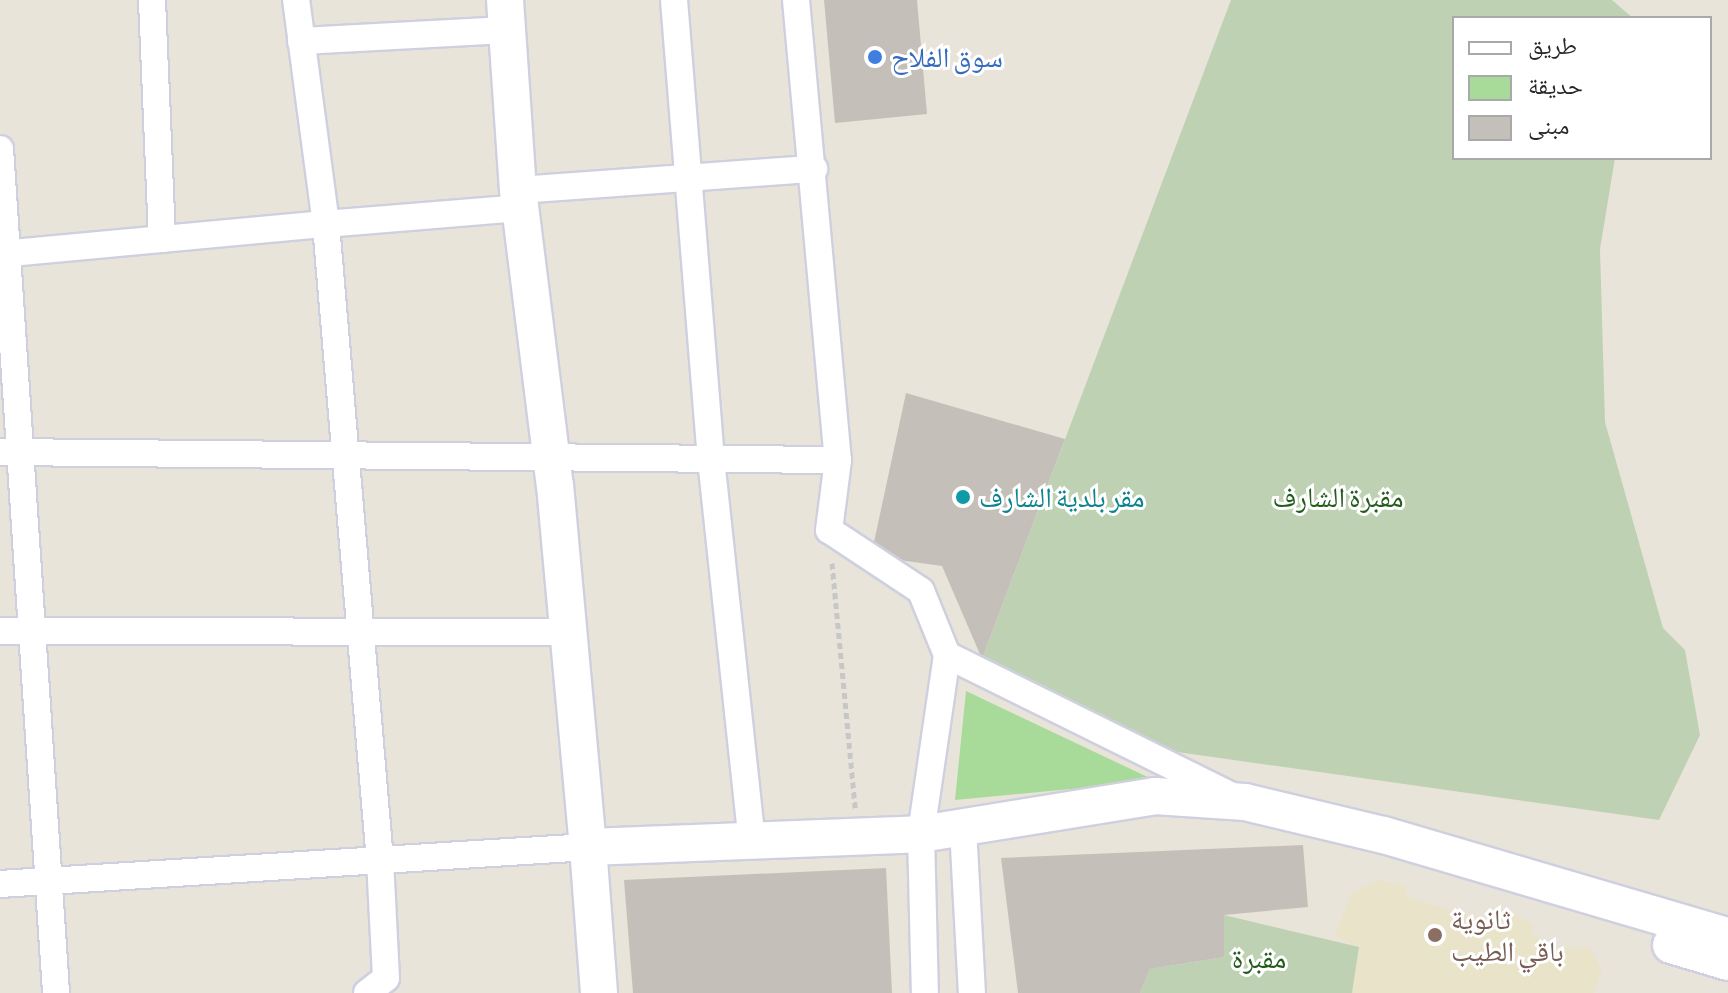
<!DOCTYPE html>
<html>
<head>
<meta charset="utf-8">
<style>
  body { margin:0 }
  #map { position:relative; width:1728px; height:993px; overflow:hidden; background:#e9e4d9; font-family:"Asap Condensed","Noto Naskh Arabic",sans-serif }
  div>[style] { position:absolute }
  .education>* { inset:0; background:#e9e3c9 }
  .green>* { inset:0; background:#a8db99 }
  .cemetery>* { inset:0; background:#bed1b2 }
  .building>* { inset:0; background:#c4c0b9 }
  .path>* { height:5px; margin-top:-2.5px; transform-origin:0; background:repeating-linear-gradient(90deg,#c7c7c7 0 6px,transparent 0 10px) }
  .roads { filter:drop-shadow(2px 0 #cfd0df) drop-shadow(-2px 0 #cfd0df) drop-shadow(0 2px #cfd0df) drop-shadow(0 -2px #cfd0df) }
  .street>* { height:26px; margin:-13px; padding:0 13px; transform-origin:13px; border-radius:13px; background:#fff }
  .secondary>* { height:36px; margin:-18px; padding:0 18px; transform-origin:18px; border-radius:18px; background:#fff }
  .dots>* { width:22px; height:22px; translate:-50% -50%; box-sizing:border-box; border:4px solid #fff; border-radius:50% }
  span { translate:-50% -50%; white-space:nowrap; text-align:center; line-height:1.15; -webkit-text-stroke:6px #fff; paint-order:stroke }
  .shop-label { font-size:28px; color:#366cbe }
  .left { translate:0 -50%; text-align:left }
  .culture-label { font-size:28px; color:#0d838f }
  .park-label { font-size:28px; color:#245c1e }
  .education-label { font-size:28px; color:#785e54 }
  .legend { position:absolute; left:1452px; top:16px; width:260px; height:144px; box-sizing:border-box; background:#fff; border:2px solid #a9a9a9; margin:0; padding:10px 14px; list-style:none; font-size:24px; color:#272727 }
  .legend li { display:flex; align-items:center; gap:16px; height:40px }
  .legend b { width:40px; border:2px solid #a9a9a9 }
</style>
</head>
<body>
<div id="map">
  <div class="education">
    <i style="clip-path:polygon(1378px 880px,1406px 886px,1405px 897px,1505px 925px,1513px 915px,1533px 923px,1531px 934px,1559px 947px,1590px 947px,1602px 971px,1594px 993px,1352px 993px,1359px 947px,1334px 936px,1352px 893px)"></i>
  </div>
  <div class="green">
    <i style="clip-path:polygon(966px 691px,1156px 781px,955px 800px)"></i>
  </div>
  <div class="cemetery">
    <i style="clip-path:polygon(1231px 0,1612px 0,1633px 18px,1454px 18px,1454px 158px,1615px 158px,1600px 249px,1605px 422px,1663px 628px,1685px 650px,1700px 735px,1659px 820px,1170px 751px,982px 659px)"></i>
    <i style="clip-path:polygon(1224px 915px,1359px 947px,1352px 993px,1140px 993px,1150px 969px,1224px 957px)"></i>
  </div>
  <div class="building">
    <i style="clip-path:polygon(824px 0,917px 0,927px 114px,835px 123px)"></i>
    <i style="clip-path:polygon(906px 393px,1065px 439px,982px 659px,942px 566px,871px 556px)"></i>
    <i style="clip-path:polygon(1303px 845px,1308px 907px,1224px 915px,1224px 957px,1150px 969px,1140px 993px,1018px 993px,1001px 858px)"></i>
    <i style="clip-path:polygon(886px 868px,892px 993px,633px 993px,624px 880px)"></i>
  </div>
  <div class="path">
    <i style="left:832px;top:563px;width:246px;rotate:84.6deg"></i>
  </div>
  <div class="roads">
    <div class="street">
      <i style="left:152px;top:0;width:239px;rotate:87.6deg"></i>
      <i style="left:674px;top:0;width:460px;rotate:85.4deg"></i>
      <i style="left:711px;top:459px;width:384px;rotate:83.9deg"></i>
      <i style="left:796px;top:0;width:462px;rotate:84.8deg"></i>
      <i style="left:838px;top:460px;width:71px;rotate:97.3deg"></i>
      <i style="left:829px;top:530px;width:110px;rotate:33.5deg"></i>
      <i style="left:921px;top:591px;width:69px;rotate:67.9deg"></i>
      <i style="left:947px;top:655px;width:181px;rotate:98.3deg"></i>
      <i style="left:921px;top:834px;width:159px;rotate:88.6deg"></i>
      <i style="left:301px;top:41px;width:206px;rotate:-3.1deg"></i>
      <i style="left:0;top:149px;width:846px;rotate:86.2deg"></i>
      <i style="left:518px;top:190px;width:297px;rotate:-4.1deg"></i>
      <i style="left:0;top:254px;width:327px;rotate:-5.3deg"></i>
      <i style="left:326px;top:224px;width:226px;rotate:-97.6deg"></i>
      <i style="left:0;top:452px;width:838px;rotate:0.55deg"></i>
      <i style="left:0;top:631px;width:568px;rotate:0.1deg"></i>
      <i style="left:947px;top:655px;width:320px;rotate:26.3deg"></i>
      <i style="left:963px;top:828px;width:165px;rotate:86.9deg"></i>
      <i style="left:0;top:884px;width:589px;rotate:-3.6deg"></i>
      <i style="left:367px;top:993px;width:24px;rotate:-38deg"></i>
      <i style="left:386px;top:978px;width:117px;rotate:-92.9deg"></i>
      <i style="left:380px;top:861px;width:639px;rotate:-94.85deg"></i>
      <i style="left:326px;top:224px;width:196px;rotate:-4.7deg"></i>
    </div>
    <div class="secondary">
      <i style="left:505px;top:0;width:190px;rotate:86.1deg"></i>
      <i style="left:518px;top:190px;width:297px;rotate:82.9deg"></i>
      <i style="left:555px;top:485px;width:364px;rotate:84.8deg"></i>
      <i style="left:1671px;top:945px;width:59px;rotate:16.6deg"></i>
      <i style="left:599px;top:993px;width:146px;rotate:-94.3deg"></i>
      <i style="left:588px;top:847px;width:333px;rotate:-2.2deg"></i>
      <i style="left:921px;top:834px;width:237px;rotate:-9.2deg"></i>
      <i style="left:1155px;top:796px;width:90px;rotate:3.8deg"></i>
      <i style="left:1245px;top:802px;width:143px;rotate:13.4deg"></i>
      <i style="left:1384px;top:835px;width:359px;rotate:16.4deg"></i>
    </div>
  </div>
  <div class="dots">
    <i style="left:875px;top:57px;background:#3f7fe0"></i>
    <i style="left:963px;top:497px;background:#0f9aa8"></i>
    <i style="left:1435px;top:935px;background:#8d6e63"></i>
  </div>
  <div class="shop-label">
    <span class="left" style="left:891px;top:57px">سوق الفلاح</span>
  </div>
  <div class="culture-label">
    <span class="left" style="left:979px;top:497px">مقر بلدية الشارف</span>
  </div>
  <div class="park-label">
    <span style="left:1338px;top:497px">مقبرة الشارف</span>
    <span style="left:1259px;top:958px">مقبرة</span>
  </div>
  <div class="education-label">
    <span class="left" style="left:1451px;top:935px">ثانوية<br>باقي الطيب</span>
  </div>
  <ul class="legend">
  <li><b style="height:10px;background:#fff"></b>طريق</li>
  <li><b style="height:22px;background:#a8db99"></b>حديقة</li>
  <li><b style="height:22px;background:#c4c0b9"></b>مبنى</li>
  </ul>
</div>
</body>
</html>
